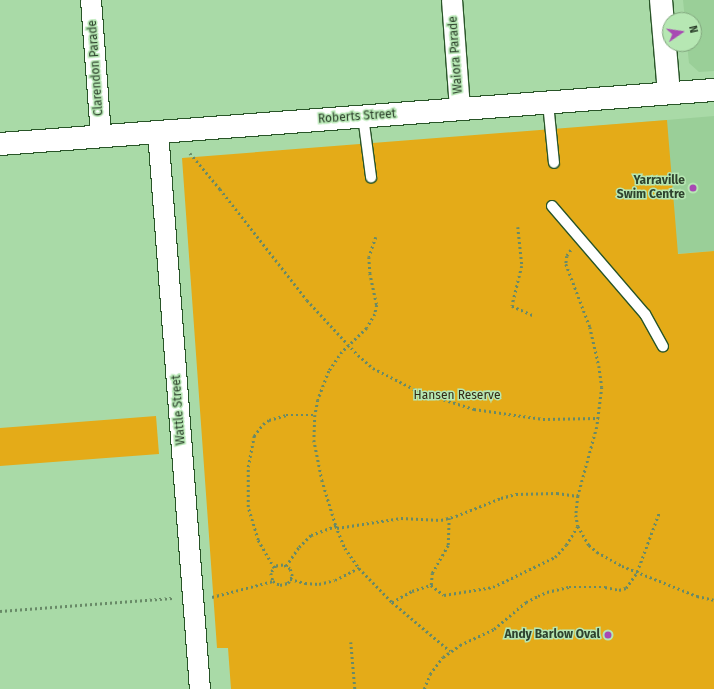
<!DOCTYPE html>
<html>
<head>
<meta charset="utf-8">
<style>
  body { margin:0 }
  #map { position:relative; width:714px; height:689px; overflow:hidden; background:#a9daa7; font-family:"Fira Sans",sans-serif }
  div>[style] { position:absolute }
  .built>* { inset:0; background:#9acf98 }
  .green>* { inset:0; background:#e4ab18 }
  .path>* { height:2.5px; margin-top:-1.25px; transform-origin:0; background:repeating-linear-gradient(90deg,#688a67 0 2px,transparent 0 5px) }
  .roads { filter:drop-shadow(1px 0 #295528) drop-shadow(-1px 0 #295528) drop-shadow(0 1px #295528) drop-shadow(0 -1px #295528) }
  .service>* { height:10px; margin:-5px; padding:0 5px; transform-origin:5px; border-radius:5px; background:#fff }
  .minor>* { height:20px; margin:-10px; padding:0 10px; transform-origin:10px; border-radius:10px; background:#fff }
  .tertiary>* { height:22px; margin:-11px; padding:0 11px; transform-origin:11px; border-radius:11px; background:#fff }
  .dots>* { width:11px; height:11px; translate:-50% -50%; box-sizing:border-box; border:2px solid #b6e7b3; border-radius:50% }
  span { translate:-50% -50%; white-space:nowrap; text-align:center; line-height:1.15; -webkit-text-stroke:3px #b6e7b3; paint-order:stroke }
  .street-label { font-size:12px; color:#2e422d }
  .poi-label { font-size:12px; color:#2e422d; font-weight:700 }
  .right { translate:-100% -50%; text-align:right }
  .park-label { font-size:12px; color:#342914 }
  .north { position:absolute; left:662px; top:12px; width:40px; height:40px; box-sizing:border-box; background:#b6e7b3; border:1px solid #80a57d; border-radius:50%; rotate:77deg; font-size:11px; font-weight:700; line-height:16px; text-align:center; color:#2e422d }
  .north::after { content:''; display:block; margin:auto; width:14px; height:18px; background:#a849b3; clip-path:polygon(50% 0,100% 100%,50% 72%,0 100%) }
</style>
</head>
<body>
<div id="map">
  <div class="built">
    <i style="clip-path:polygon(683px 0,714px 0,714px 71px,699px 72px,689px 63px,687px 44px,694px 44px,694px 20px,685px 20px)"></i>
    <i style="clip-path:polygon(714px 116px,714px 251px,622px 258px,584px 127px)"></i>
  </div>
  <div class="green">
    <i style="clip-path:polygon(667px 120px,678px 254px,714px 251px,714px 689px,231px 689px,228px 648px,217px 648px,182px 158px)"></i>
    <i style="clip-path:polygon(156px 416px,159px 454px,0 466px,0 428px)"></i>
  </div>
  <div class="path">
    <i style="left:190px;top:153px;width:47px;rotate:50.2deg"></i>
    <i style="left:220px;top:189px;width:141px;rotate:51.9deg"></i>
    <i style="left:307px;top:300px;width:75px;rotate:47.2deg"></i>
    <i style="left:358px;top:355px;width:20px;rotate:41deg"></i>
    <i style="left:373px;top:368px;width:53px;rotate:27.1deg"></i>
    <i style="left:420px;top:392px;width:57px;rotate:17.5deg"></i>
    <i style="left:474px;top:409px;width:70px;rotate:8.2deg"></i>
    <i style="left:543px;top:419px;width:56px;rotate:-1deg"></i>
    <i style="left:518px;top:227px;width:39px;rotate:84deg"></i>
    <i style="left:522px;top:266px;width:41px;rotate:104deg"></i>
    <i style="left:512px;top:306px;width:24px;rotate:24deg"></i>
    <i style="left:376px;top:237px;width:21px;rotate:109deg"></i>
    <i style="left:369px;top:257px;width:16px;rotate:86deg"></i>
    <i style="left:370px;top:273px;width:33px;rotate:78deg"></i>
    <i style="left:377px;top:305px;width:9px;rotate:103deg"></i>
    <i style="left:375px;top:314px;width:16px;rotate:120deg"></i>
    <i style="left:367px;top:328px;width:35px;rotate:136deg"></i>
    <i style="left:342px;top:352px;width:23px;rotate:124deg"></i>
    <i style="left:329px;top:371px;width:31px;rotate:111deg"></i>
    <i style="left:318px;top:400px;width:15px;rotate:101deg"></i>
    <i style="left:315px;top:415px;width:25px;rotate:92deg"></i>
    <i style="left:314px;top:440px;width:41px;rotate:78.7deg"></i>
    <i style="left:322px;top:480px;width:48px;rotate:73.1deg"></i>
    <i style="left:336px;top:526px;width:24px;rotate:68deg"></i>
    <i style="left:345px;top:548px;width:24px;rotate:55deg"></i>
    <i style="left:359px;top:568px;width:47px;rotate:45.9deg"></i>
    <i style="left:392px;top:602px;width:76px;rotate:40.2deg"></i>
    <i style="left:571px;top:250px;width:7px;rotate:124deg"></i>
    <i style="left:567px;top:256px;width:8px;rotate:97deg"></i>
    <i style="left:566px;top:264px;width:67px;rotate:69.1deg"></i>
    <i style="left:590px;top:327px;width:40px;rotate:77deg"></i>
    <i style="left:599px;top:366px;width:21px;rotate:82deg"></i>
    <i style="left:602px;top:387px;width:40px;rotate:97.1deg"></i>
    <i style="left:597px;top:427px;width:72px;rotate:105.4deg"></i>
    <i style="left:578px;top:496px;width:19px;rotate:96deg"></i>
    <i style="left:576px;top:515px;width:11px;rotate:80deg"></i>
    <i style="left:578px;top:526px;width:22px;rotate:60deg"></i>
    <i style="left:589px;top:545px;width:11px;rotate:41deg"></i>
    <i style="left:597px;top:552px;width:29px;rotate:29deg"></i>
    <i style="left:622px;top:566px;width:81px;rotate:21.8deg"></i>
    <i style="left:697px;top:596px;width:17px;rotate:13deg"></i>
    <i style="left:337px;top:528px;width:65px;rotate:-8.9deg"></i>
    <i style="left:401px;top:518px;width:40px;rotate:2.9deg"></i>
    <i style="left:441px;top:520px;width:16px;rotate:-15deg"></i>
    <i style="left:456px;top:516px;width:48px;rotate:-21.8deg"></i>
    <i style="left:501px;top:498px;width:16px;rotate:-15deg"></i>
    <i style="left:516px;top:494px;width:41px;rotate:-1.4deg"></i>
    <i style="left:557px;top:493px;width:21px;rotate:8deg"></i>
    <i style="left:286px;top:566px;width:23px;rotate:-56deg"></i>
    <i style="left:299px;top:547px;width:17px;rotate:-45deg"></i>
    <i style="left:311px;top:535px;width:27px;rotate:-20deg"></i>
    <i style="left:274px;top:568px;width:32px;rotate:-120deg"></i>
    <i style="left:258px;top:540px;width:34px;rotate:-107deg"></i>
    <i style="left:248px;top:507px;width:40px;rotate:-90deg"></i>
    <i style="left:248px;top:467px;width:32px;rotate:-79deg"></i>
    <i style="left:254px;top:436px;width:15px;rotate:-53deg"></i>
    <i style="left:263px;top:424px;width:7px;rotate:-34deg"></i>
    <i style="left:269px;top:420px;width:18px;rotate:-16deg"></i>
    <i style="left:286px;top:415px;width:29px"></i>
    <i style="left:290px;top:579px;width:16px;rotate:15deg"></i>
    <i style="left:305px;top:583px;width:14px;rotate:4deg"></i>
    <i style="left:319px;top:584px;width:16px;rotate:-14deg"></i>
    <i style="left:335px;top:580px;width:27px;rotate:-27deg"></i>
    <i style="left:431px;top:585px;width:12px;rotate:-85deg"></i>
    <i style="left:432px;top:573px;width:32px;rotate:-60deg"></i>
    <i style="left:448px;top:545px;width:27px;rotate:-88deg"></i>
    <i style="left:212px;top:597px;width:63px;rotate:-14.7deg"></i>
    <i style="left:273px;top:581px;width:8px;rotate:30deg"></i>
    <i style="left:280px;top:585px;width:8px;rotate:-14deg"></i>
    <i style="left:288px;top:583px;width:8px;rotate:-60deg"></i>
    <i style="left:292px;top:576px;width:7px;rotate:-106deg"></i>
    <i style="left:290px;top:569px;width:8px;rotate:-150deg"></i>
    <i style="left:283px;top:565px;width:7px;rotate:172deg"></i>
    <i style="left:276px;top:566px;width:9px;rotate:126deg"></i>
    <i style="left:271px;top:573px;width:8px;rotate:76deg"></i>
    <i style="left:392px;top:602px;width:23px;rotate:-29deg"></i>
    <i style="left:412px;top:591px;width:20px;rotate:-18deg"></i>
    <i style="left:431px;top:585px;width:16px;rotate:38deg"></i>
    <i style="left:444px;top:595px;width:50px;rotate:-9.3deg"></i>
    <i style="left:493px;top:587px;width:69px;rotate:-25.8deg"></i>
    <i style="left:555px;top:557px;width:16px;rotate:-47deg"></i>
    <i style="left:566px;top:545px;width:22px;rotate:-58deg"></i>
    <i style="left:0;top:611px;width:173px;rotate:-4.3deg"></i>
    <i style="left:351px;top:642px;width:47px;rotate:85.1deg"></i>
    <i style="left:424px;top:689px;width:16px;rotate:-68deg"></i>
    <i style="left:430px;top:674px;width:21px;rotate:-53deg"></i>
    <i style="left:443px;top:657px;width:21px;rotate:-35deg"></i>
    <i style="left:460px;top:645px;width:38px;rotate:-25deg"></i>
    <i style="left:494px;top:629px;width:42px;rotate:-40.2deg"></i>
    <i style="left:526px;top:602px;width:13px;rotate:-27deg"></i>
    <i style="left:538px;top:596px;width:10px;rotate:-24deg"></i>
    <i style="left:547px;top:592px;width:23px;rotate:-13deg"></i>
    <i style="left:569px;top:587px;width:36px"></i>
    <i style="left:605px;top:587px;width:14px;rotate:12deg"></i>
    <i style="left:619px;top:590px;width:7px;rotate:-16deg"></i>
    <i style="left:626px;top:588px;width:19px;rotate:-55deg"></i>
    <i style="left:637px;top:572px;width:63px;rotate:-69.6deg"></i>
  </div>
  <div class="roads">
    <div class="service">
      <i style="left:548px;top:103px;width:60px;rotate:84.3deg"></i>
      <i style="left:363px;top:116px;width:62px;rotate:82.5deg"></i>
      <i style="left:552px;top:206px;width:143px;rotate:49.3deg"></i>
      <i style="left:645px;top:314px;width:37px;rotate:61deg"></i>
    </div>
    <div class="minor">
      <i style="left:91px;top:0;width:136px;rotate:85.8deg"></i>
      <i style="left:452px;top:0;width:109px;rotate:85.8deg"></i>
      <i style="left:158px;top:131px;width:560px;rotate:85.7deg"></i>
    </div>
    <div class="tertiary">
      <i style="left:661px;top:0;width:93px;rotate:85.1deg"></i>
      <i style="left:0;top:144px;width:716px;rotate:-4.33deg"></i>
    </div>
  </div>
  <div class="dots">
    <i style="left:693px;top:188px;background:#a849b3"></i>
    <i style="left:608px;top:635px;background:#a849b3"></i>
  </div>
  <div class="street-label">
    <span style="left:456px;top:55px;rotate:-94deg">Waiora Parade</span>
    <span style="left:96px;top:68px;rotate:-94deg">Clarendon Parade</span>
    <span style="left:357px;top:117px;rotate:-4deg">Roberts Street</span>
    <span style="left:179px;top:410px;rotate:-94deg">Wattle Street</span>
  </div>
  <div class="poi-label">
    <span class="right" style="left:685px;top:188px">Yarraville<br>Swim Centre</span>
    <span class="right" style="left:600px;top:635px">Andy Barlow Oval</span>
  </div>
  <div class="park-label">
    <span style="left:457px;top:396px">Hansen Reserve</span>
  </div>
  <div class="north">N</div>
</div>
</body>
</html>
